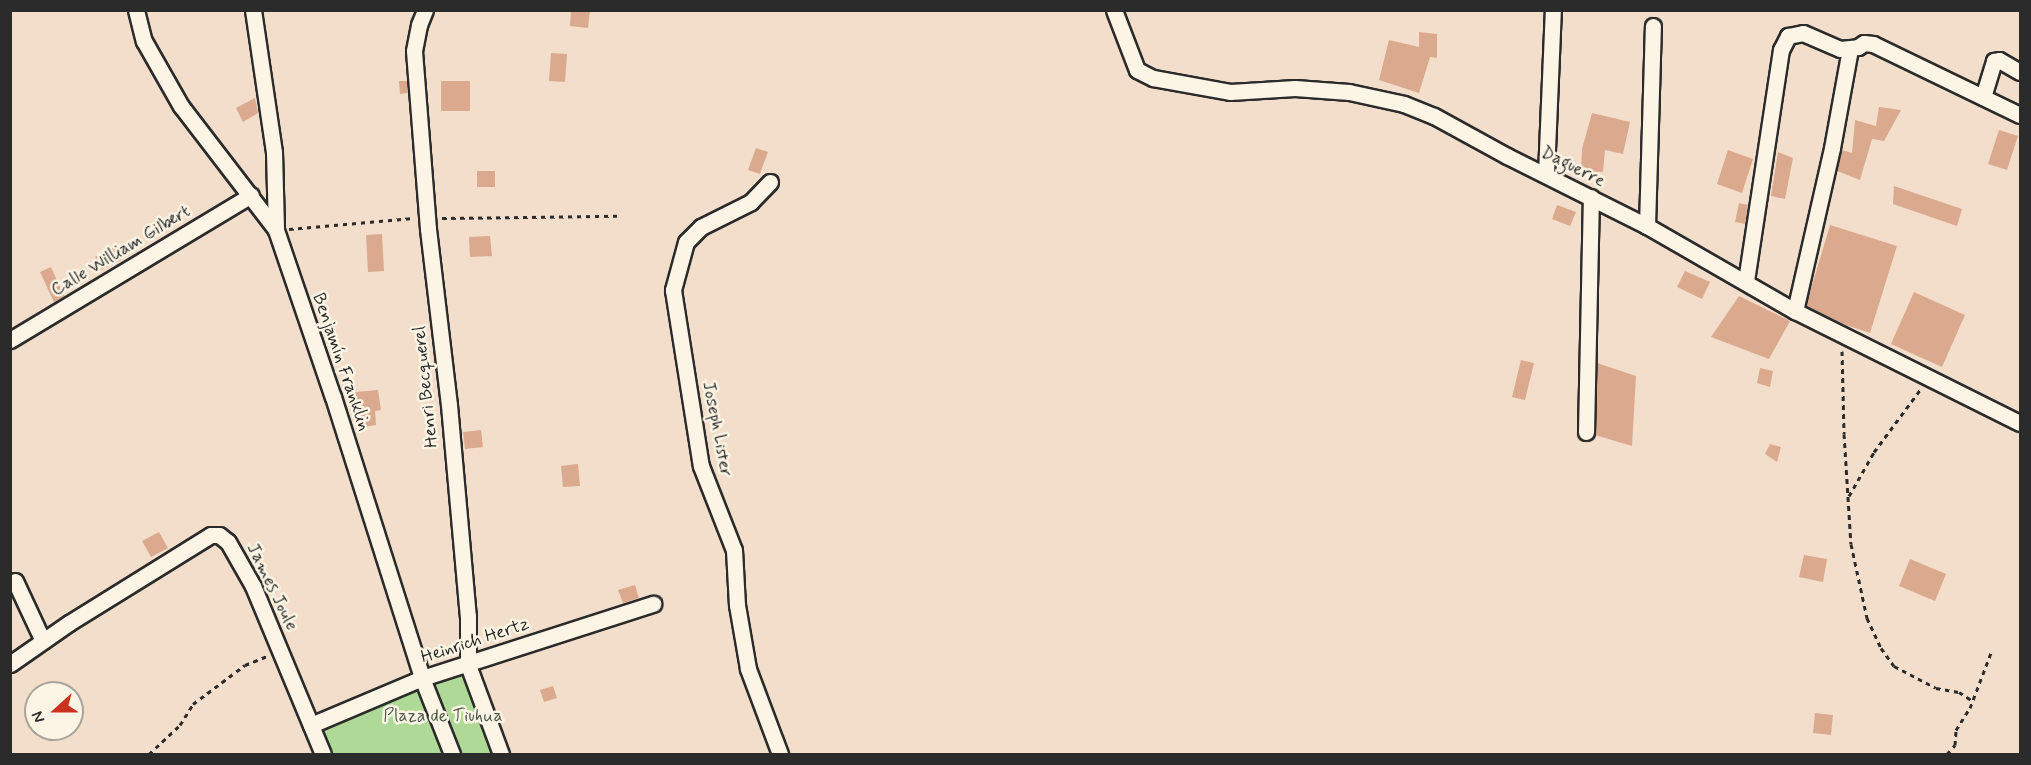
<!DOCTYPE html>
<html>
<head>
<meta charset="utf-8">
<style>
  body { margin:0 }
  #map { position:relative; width:2031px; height:765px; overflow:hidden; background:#f2decb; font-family:Mynerve,sans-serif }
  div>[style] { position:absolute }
  .green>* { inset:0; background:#afd996 }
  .building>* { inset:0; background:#dbaa8e }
  .path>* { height:3px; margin-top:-1.5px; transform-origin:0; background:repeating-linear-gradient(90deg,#2b2b2b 0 4.5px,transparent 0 9px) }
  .roads { filter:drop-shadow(2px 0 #2b2b2b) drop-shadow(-2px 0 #2b2b2b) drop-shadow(0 2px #2b2b2b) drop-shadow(0 -2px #2b2b2b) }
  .minor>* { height:15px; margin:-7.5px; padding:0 7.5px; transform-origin:7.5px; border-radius:7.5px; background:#fcf5e5 }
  span { translate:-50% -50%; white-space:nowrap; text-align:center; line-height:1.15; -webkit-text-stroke:5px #fcf5e5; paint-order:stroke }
  .street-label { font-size:18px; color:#2b2b2b }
  .park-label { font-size:18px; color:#4c5646 }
  .frame { position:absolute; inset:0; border:12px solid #2b2b2b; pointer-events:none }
  .north { position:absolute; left:24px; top:681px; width:60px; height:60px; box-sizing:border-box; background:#fcf5e5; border:2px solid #a8a49b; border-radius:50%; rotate:249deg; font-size:16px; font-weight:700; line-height:24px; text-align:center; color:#2b2b2b }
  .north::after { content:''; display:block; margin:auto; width:21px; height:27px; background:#c8321e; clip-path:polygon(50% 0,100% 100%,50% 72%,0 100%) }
</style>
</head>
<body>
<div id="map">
  <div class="green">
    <i style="clip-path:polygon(466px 668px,499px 754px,325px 754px,314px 727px)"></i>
  </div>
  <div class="building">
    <i style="clip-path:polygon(571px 10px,590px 10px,588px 28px,570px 26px)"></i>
    <i style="clip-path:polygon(1419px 32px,1437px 34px,1437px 58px,1430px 57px,1419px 93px,1379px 80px,1389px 40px,1419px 47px)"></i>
    <i style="clip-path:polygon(551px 53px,567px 54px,565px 82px,549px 81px)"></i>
    <i style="clip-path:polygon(399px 81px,407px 81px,408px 93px,400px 94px)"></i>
    <i style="clip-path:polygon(441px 81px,470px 81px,470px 111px,441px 111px)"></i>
    <i style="clip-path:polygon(255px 98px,258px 113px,243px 122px,236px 108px)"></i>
    <i style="clip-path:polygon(1879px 107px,1901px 110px,1884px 141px,1872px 139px,1860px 180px,1837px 171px,1842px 150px,1852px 153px,1855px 120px,1876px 126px)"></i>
    <i style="clip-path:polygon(1592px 113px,1630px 122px,1623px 154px,1605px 150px,1603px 172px,1581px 171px,1582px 149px)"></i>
    <i style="clip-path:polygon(1999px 130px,2018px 136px,2007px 170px,1988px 164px)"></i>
    <i style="clip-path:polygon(756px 148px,768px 152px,760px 174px,748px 170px)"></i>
    <i style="clip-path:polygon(1728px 150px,1753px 159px,1742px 193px,1717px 184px)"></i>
    <i style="clip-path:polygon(1778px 152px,1793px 158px,1785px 199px,1771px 196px)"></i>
    <i style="clip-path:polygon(477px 171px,495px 171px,495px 187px,477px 187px)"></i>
    <i style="clip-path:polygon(1894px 186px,1962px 209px,1957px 226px,1893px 204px)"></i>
    <i style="clip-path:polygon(1739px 203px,1748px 205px,1745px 224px,1735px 222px)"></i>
    <i style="clip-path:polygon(1557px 205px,1576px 212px,1570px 226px,1552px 219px)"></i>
    <i style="clip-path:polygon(1830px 225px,1897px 246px,1870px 333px,1846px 325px,1806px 306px)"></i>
    <i style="clip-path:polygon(382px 234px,384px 271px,368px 272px,366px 235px)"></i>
    <i style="clip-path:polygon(490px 236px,492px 256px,470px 257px,469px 237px)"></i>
    <i style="clip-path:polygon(114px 247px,121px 260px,102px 270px,95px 257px)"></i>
    <i style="clip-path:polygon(51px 267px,64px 296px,54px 302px,40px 272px)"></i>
    <i style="clip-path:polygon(1685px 271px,1710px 282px,1702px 299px,1677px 287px)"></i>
    <i style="clip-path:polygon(1914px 292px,1965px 315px,1942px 367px,1891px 344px)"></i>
    <i style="clip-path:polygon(1739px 296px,1790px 321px,1769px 359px,1711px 337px)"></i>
    <i style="clip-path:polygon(1521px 360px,1534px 363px,1525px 400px,1512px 397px)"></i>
    <i style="clip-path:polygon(1597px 363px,1636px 376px,1632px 446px,1595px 435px)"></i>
    <i style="clip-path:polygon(1760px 368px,1773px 371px,1770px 387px,1757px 383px)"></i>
    <i style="clip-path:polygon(378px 390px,381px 410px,375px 411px,376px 425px,363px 427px,361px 413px,357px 413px,355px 392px)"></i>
    <i style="clip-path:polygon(481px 430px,483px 447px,465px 449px,463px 432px)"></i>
    <i style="clip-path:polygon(1770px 444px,1781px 447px,1777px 462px,1765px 454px)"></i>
    <i style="clip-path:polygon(578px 464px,580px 486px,563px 487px,561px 466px)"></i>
    <i style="clip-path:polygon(159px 532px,168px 548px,151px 557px,142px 541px)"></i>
    <i style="clip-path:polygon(1804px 555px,1827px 559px,1823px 582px,1799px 577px)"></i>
    <i style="clip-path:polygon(1910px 559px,1946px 574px,1935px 601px,1899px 586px)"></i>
    <i style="clip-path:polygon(635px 585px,639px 598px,623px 603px,618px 590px)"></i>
    <i style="clip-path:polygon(553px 686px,557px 698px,544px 702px,540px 690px)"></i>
    <i style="clip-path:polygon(1815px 713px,1833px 715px,1831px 735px,1813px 733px)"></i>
  </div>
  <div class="path">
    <i style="left:442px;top:218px;width:175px;rotate:-0.7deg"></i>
    <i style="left:289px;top:229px;width:125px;rotate:-5deg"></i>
    <i style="left:1842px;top:351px;width:83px;rotate:88.6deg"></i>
    <i style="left:1844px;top:434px;width:110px;rotate:86.4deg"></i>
    <i style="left:1851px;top:544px;width:76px;rotate:77.8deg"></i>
    <i style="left:1867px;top:618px;width:33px;rotate:65deg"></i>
    <i style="left:1881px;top:648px;width:22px;rotate:54deg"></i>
    <i style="left:1894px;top:666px;width:47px;rotate:27.6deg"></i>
    <i style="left:1936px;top:688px;width:23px;rotate:10deg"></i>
    <i style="left:1959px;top:692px;width:17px;rotate:33deg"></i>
    <i style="left:1849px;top:496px;width:51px;rotate:-60.4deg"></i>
    <i style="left:1874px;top:452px;width:77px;rotate:-53.4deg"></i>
    <i style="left:149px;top:754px;width:42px;rotate:-43.1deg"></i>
    <i style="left:180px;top:725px;width:25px;rotate:-58deg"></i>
    <i style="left:193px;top:704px;width:65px;rotate:-36.9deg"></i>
    <i style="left:245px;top:665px;width:24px;rotate:-22deg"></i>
    <i style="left:1947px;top:754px;width:12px;rotate:-48deg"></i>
    <i style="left:1955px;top:745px;width:15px;rotate:-86deg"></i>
    <i style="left:1956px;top:730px;width:26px;rotate:-58deg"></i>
    <i style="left:1970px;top:708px;width:62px;rotate:-69.2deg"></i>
  </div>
  <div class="roads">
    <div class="minor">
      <i style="left:136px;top:10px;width:32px;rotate:76deg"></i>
      <i style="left:144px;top:41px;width:75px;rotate:60.4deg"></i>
      <i style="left:181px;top:106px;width:156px;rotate:52.5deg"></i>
      <i style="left:276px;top:230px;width:176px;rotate:71.2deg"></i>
      <i style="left:333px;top:397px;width:295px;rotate:72.4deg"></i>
      <i style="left:422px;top:678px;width:82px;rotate:68.5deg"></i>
      <i style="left:253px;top:10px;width:144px;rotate:81.6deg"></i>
      <i style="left:274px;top:152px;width:78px;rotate:88.5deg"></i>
      <i style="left:425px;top:10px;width:16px;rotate:112deg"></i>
      <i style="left:419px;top:25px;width:26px;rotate:101deg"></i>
      <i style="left:414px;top:51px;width:179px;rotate:85.5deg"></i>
      <i style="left:428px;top:229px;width:177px;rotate:83.2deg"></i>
      <i style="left:449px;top:405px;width:212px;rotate:84.9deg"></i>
      <i style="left:468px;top:616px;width:49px;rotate:90deg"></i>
      <i style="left:468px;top:665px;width:95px;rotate:69.7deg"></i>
      <i style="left:1114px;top:10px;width:64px;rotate:69deg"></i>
      <i style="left:1137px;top:70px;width:18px;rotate:27deg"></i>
      <i style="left:1153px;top:78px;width:78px;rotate:10.3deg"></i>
      <i style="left:1230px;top:92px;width:65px;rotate:-3.5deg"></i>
      <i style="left:1295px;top:88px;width:54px;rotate:4.2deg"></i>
      <i style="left:1349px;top:92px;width:56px;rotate:12.3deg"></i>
      <i style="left:1404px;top:104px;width:32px;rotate:22deg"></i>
      <i style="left:1434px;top:116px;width:83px;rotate:28.7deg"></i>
      <i style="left:1507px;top:156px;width:157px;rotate:26.6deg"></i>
      <i style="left:1647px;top:226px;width:171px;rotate:29.9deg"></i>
      <i style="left:1795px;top:311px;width:251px;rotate:26.5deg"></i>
      <i style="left:1983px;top:97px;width:38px;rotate:-73deg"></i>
      <i style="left:1994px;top:61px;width:5px;rotate:-11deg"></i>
      <i style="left:1999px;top:60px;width:24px;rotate:30deg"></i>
      <i style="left:1546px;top:174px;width:164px;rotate:-87.6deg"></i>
      <i style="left:770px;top:182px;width:28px;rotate:134deg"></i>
      <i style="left:751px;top:202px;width:56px;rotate:153.4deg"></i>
      <i style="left:701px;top:227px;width:21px;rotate:135deg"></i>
      <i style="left:686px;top:242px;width:50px;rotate:105.2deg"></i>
      <i style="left:673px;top:290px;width:178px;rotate:81deg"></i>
      <i style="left:701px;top:466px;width:90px;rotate:68.6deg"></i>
      <i style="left:734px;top:550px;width:55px;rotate:86.9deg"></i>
      <i style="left:737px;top:605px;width:65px;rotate:80.2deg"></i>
      <i style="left:748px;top:669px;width:91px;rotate:69.4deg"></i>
      <i style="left:1647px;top:226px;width:200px;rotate:-88.3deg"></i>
      <i style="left:1746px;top:281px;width:234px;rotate:-81.4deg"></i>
      <i style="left:1781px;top:50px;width:16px;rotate:-63deg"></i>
      <i style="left:1788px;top:36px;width:15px;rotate:-11deg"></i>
      <i style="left:1803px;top:33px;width:40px;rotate:23.4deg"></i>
      <i style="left:1840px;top:49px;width:18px;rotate:-6deg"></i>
      <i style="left:1858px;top:47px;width:7px;rotate:-34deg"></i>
      <i style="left:1864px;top:43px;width:9px;rotate:6deg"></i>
      <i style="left:1873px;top:44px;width:163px;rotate:25.8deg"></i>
      <i style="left:1795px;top:311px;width:167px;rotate:-77.2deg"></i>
      <i style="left:1832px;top:148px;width:101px;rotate:-79.7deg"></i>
      <i style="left:10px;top:340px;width:281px;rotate:-31deg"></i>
      <i style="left:1586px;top:432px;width:235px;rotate:-88.8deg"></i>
      <i style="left:15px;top:581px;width:66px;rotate:65deg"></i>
      <i style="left:10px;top:664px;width:72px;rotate:-34.8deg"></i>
      <i style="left:69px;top:623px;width:167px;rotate:-31.8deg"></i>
      <i style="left:211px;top:535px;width:8px"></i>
      <i style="left:219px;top:535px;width:11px;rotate:38deg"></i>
      <i style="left:228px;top:542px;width:51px;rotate:60.4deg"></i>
      <i style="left:253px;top:586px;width:182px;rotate:67.4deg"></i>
      <i style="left:311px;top:725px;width:121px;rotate:-22.9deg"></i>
      <i style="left:422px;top:678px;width:243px;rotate:-17.8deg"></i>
    </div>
  </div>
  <div class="street-label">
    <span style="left:1573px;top:167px;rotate:27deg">Daguerre</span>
    <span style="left:121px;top:251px;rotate:-31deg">Calle William Gilbert</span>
    <span style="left:341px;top:362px;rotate:71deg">Benjamín Franklin</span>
    <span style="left:426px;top:387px;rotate:-96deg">Henri Becquerel</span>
    <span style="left:717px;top:429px;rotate:79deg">Joseph Lister</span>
    <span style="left:272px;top:587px;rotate:64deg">James Joule</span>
    <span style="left:475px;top:641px;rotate:-18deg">Heinrich Hertz</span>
  </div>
  <div class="park-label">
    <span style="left:443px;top:716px">Plaza de Tiuhua</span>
  </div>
  <div class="frame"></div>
  <div class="north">N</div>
</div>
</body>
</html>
